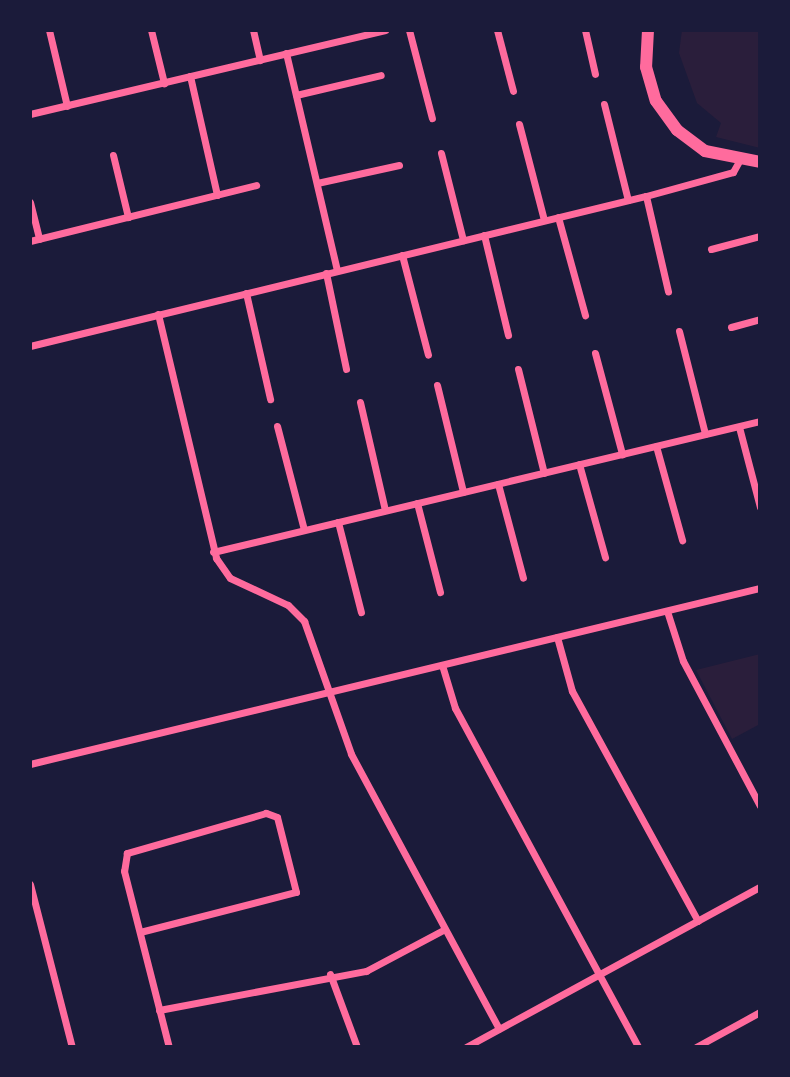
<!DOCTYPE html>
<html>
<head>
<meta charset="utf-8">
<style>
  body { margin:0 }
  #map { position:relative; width:790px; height:1077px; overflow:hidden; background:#1b1b3a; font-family:"Exo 2",sans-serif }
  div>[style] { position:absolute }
  .green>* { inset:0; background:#2a1e3b }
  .minor>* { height:7px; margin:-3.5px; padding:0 3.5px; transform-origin:3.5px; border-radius:3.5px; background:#ff6b9d }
  .tertiary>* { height:12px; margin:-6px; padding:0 6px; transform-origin:6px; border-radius:6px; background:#ff6b9d }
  span { translate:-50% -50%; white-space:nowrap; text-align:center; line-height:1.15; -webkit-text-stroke:6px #1b1b3a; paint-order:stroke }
  .frame { position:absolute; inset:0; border:32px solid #1b1b3a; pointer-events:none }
</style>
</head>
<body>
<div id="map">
  <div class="green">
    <i style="clip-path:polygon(760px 30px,760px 148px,716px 137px,721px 123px,697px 103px,679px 53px,682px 30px)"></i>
    <i style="clip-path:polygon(760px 654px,760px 724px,732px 739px,696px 670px)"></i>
  </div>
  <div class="minor">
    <i style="left:49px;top:30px;width:78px;rotate:76.7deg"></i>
    <i style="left:151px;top:30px;width:55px;rotate:76.2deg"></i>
    <i style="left:253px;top:30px;width:31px;rotate:77deg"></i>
    <i style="left:409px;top:30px;width:91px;rotate:75.4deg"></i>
    <i style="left:497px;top:30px;width:63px;rotate:75.3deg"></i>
    <i style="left:585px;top:30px;width:45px;rotate:77.2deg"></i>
    <i style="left:286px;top:53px;width:223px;rotate:76.8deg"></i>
    <i style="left:190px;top:76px;width:122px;rotate:77.2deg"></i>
    <i style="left:296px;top:95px;width:87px;rotate:-13.2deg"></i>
    <i style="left:604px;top:104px;width:99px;rotate:76deg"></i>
    <i style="left:30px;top:114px;width:365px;rotate:-13.3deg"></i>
    <i style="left:519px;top:124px;width:99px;rotate:75.4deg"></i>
    <i style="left:441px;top:153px;width:90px;rotate:75.8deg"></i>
    <i style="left:113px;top:155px;width:64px;rotate:76.4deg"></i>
    <i style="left:317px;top:183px;width:84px;rotate:-12.4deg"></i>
    <i style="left:646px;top:196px;width:98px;rotate:77deg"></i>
    <i style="left:30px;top:202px;width:38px;rotate:76deg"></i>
    <i style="left:558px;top:217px;width:102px;rotate:74.6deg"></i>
    <i style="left:484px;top:235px;width:103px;rotate:76.5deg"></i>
    <i style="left:30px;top:241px;width:233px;rotate:-13.9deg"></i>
    <i style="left:711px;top:249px;width:51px;rotate:-14.9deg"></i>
    <i style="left:402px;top:255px;width:103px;rotate:75.4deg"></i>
    <i style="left:326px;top:273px;width:98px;rotate:78.2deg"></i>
    <i style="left:246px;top:293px;width:109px;rotate:77.2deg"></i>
    <i style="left:158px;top:314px;width:251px;rotate:76.6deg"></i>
    <i style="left:216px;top:558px;width:24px;rotate:55deg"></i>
    <i style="left:230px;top:578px;width:64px;rotate:25deg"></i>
    <i style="left:288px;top:605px;width:23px;rotate:45deg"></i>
    <i style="left:304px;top:621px;width:141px;rotate:70.5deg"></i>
    <i style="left:351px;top:754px;width:312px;rotate:61.7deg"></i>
    <i style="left:731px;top:327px;width:30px;rotate:-15deg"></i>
    <i style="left:679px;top:331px;width:106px;rotate:75.8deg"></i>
    <i style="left:30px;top:346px;width:634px;rotate:-13.69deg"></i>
    <i style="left:646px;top:196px;width:90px;rotate:-15.4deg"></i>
    <i style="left:733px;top:172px;width:13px;rotate:-61deg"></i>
    <i style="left:595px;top:353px;width:105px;rotate:75deg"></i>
    <i style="left:518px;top:369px;width:107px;rotate:76deg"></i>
    <i style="left:437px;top:385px;width:110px;rotate:76.3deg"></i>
    <i style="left:360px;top:402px;width:111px;rotate:77deg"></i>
    <i style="left:277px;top:426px;width:107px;rotate:75.4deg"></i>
    <i style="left:739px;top:427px;width:83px;rotate:75.3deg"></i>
    <i style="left:656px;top:446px;width:98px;rotate:74.5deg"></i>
    <i style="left:579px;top:464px;width:97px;rotate:74.4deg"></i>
    <i style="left:498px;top:484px;width:97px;rotate:75.1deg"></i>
    <i style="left:417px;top:503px;width:92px;rotate:75.5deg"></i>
    <i style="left:338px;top:522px;width:93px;rotate:75.7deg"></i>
    <i style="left:213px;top:552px;width:562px;rotate:-13.47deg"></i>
    <i style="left:667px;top:611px;width:52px;rotate:72.3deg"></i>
    <i style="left:683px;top:661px;width:164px;rotate:62deg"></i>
    <i style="left:557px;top:637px;width:56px;rotate:74.5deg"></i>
    <i style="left:572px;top:691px;width:262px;rotate:61.3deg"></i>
    <i style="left:442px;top:665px;width:45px;rotate:73.2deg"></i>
    <i style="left:455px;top:708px;width:385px;rotate:61.6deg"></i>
    <i style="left:30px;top:764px;width:751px;rotate:-13.56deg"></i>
    <i style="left:30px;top:884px;width:168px;rotate:75.6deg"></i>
    <i style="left:140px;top:932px;width:161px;rotate:-14.4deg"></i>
    <i style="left:296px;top:892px;width:77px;rotate:-104.2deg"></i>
    <i style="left:277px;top:817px;width:12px;rotate:-160deg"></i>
    <i style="left:266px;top:813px;width:145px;rotate:163.9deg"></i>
    <i style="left:127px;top:853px;width:18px;rotate:99deg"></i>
    <i style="left:124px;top:871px;width:182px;rotate:75.7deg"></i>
    <i style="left:330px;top:974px;width:78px;rotate:69.7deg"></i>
    <i style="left:159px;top:1010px;width:211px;rotate:-10.7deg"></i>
    <i style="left:366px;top:971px;width:89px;rotate:-28deg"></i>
    <i style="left:466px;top:1047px;width:335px;rotate:-28.6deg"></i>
    <i style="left:696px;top:1047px;width:73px;rotate:-28.7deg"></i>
  </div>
  <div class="tertiary">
    <i style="left:648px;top:30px;width:37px;rotate:93deg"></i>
    <i style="left:646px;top:67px;width:35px;rotate:74deg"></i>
    <i style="left:656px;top:101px;width:36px;rotate:54deg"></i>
    <i style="left:677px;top:130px;width:35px;rotate:37deg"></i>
    <i style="left:705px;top:151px;width:56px;rotate:11.3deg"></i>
  </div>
  <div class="frame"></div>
</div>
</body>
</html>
